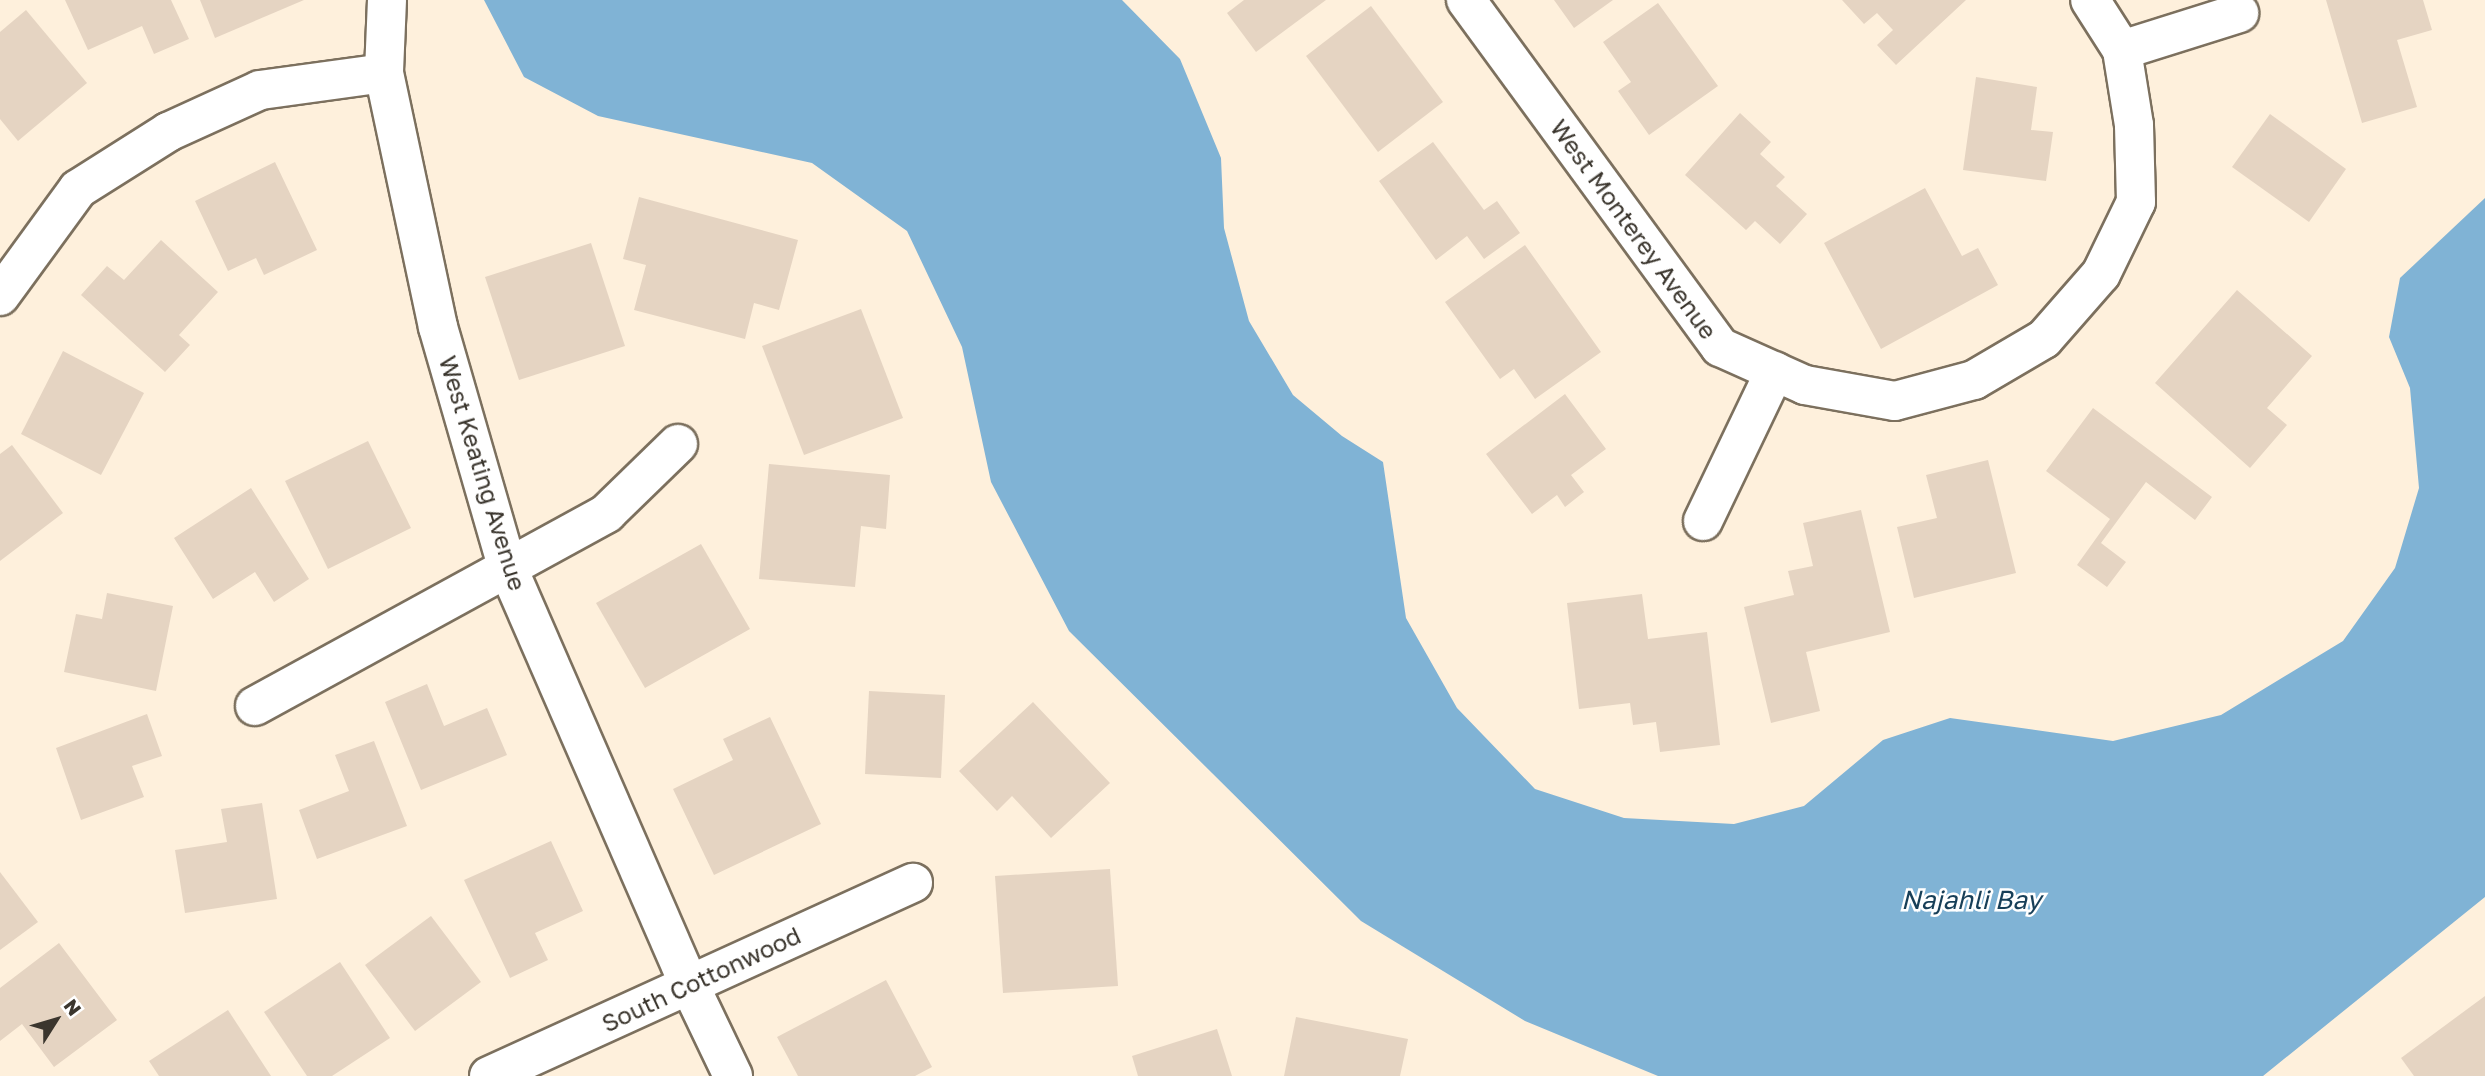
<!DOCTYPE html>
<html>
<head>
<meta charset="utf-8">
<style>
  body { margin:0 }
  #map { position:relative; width:2485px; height:1076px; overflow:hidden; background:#fef0dc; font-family:"Golos Text",sans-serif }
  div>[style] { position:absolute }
  .water>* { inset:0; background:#80b3d5 }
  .building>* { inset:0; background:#e5d4c2 }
  .roads { filter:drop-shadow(2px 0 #7c705e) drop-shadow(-2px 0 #7c705e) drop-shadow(0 2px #7c705e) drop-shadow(0 -2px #7c705e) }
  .minor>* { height:38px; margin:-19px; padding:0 19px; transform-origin:19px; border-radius:19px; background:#fff }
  span { translate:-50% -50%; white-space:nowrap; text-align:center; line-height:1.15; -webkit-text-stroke:5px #fff; paint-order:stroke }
  .street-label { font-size:24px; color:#3b362e }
  .water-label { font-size:26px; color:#173f58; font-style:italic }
  .north { position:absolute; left:21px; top:985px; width:70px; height:70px; -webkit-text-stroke:5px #fff; paint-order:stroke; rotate:53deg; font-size:19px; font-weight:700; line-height:28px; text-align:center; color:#3b362e }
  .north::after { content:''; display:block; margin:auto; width:24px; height:32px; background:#3b362e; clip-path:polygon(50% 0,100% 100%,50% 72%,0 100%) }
</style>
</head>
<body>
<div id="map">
  <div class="water">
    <i style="clip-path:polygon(484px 0,1122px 0,1180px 59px,1221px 158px,1224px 228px,1249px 321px,1293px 395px,1342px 436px,1383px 462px,1406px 618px,1457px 708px,1535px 789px,1624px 818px,1734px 824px,1804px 806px,1883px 740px,1950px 718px,2113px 741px,2221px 715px,2343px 641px,2395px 568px,2419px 488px,2410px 388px,2389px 337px,2400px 278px,2485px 198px,2485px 897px,2263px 1076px,1658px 1076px,1525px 1021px,1361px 921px,1069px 631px,991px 482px,962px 347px,907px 231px,812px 163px,598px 116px,524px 77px)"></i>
  </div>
  <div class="building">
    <i style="clip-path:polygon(65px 0,171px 0,189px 39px,154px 54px,142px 26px,88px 50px)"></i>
    <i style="clip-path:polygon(200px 0,304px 0,215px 38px)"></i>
    <i style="clip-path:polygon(1244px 0,1326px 0,1256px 52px,1227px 13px)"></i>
    <i style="clip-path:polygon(1554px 0,1613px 0,1574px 28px)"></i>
    <i style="clip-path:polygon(1842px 0,1966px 0,1896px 65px,1877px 45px,1893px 30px,1877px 13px,1864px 24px)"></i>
    <i style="clip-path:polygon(2326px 0,2423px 0,2432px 30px,2397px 40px,2417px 107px,2362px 123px)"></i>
    <i style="clip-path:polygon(1658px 3px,1718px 86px,1649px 135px,1618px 91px,1631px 82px,1603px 42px)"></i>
    <i style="clip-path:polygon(1371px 6px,1443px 102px,1378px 152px,1306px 56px)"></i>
    <i style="clip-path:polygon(26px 10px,87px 83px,18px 141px,0 119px,0 32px)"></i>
    <i style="clip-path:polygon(1976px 77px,2037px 87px,2031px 130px,2053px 132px,2046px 181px,1963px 170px)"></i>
    <i style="clip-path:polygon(1740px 113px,1771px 142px,1760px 154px,1785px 177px,1776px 186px,1807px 214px,1780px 244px,1755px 221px,1746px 230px,1685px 175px)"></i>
    <i style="clip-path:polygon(2270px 114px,2346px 169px,2309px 222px,2232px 167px)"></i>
    <i style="clip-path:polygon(1433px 142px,1484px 210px,1497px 201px,1520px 233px,1484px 259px,1467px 236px,1436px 260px,1379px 181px)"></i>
    <i style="clip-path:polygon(275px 162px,317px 250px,264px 275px,256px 258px,228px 271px,195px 201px)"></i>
    <i style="clip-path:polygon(1925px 188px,1962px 256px,1978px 248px,1998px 285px,1881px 349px,1824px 243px)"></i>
    <i style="clip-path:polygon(639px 197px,798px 240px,779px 310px,754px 303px,745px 339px,634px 310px,646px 265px,623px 259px)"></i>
    <i style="clip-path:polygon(161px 240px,218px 292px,179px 335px,190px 345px,165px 372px,81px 295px,107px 266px,124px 280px)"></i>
    <i style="clip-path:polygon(591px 243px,625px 346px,519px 380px,485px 277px)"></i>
    <i style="clip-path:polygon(1525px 245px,1601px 352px,1535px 399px,1514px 369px,1500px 379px,1445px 302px)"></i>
    <i style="clip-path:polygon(2237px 290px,2312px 356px,2267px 408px,2287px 425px,2250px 468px,2155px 383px)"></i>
    <i style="clip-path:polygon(861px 309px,903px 418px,804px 455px,762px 346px)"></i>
    <i style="clip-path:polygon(63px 351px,144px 393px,101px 475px,21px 434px)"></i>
    <i style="clip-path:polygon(1565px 394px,1606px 449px,1571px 475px,1584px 492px,1565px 507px,1557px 495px,1532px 514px,1486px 454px)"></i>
    <i style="clip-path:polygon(2093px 408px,2212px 497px,2195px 520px,2146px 482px,2101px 543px,2126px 562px,2107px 587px,2077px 565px,2110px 519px,2046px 471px)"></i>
    <i style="clip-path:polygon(368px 441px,411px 528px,328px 569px,285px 481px)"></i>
    <i style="clip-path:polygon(12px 445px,63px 513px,0 561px,0 454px)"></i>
    <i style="clip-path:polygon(1988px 460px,2016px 573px,1914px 598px,1897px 527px,1937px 518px,1926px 475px)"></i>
    <i style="clip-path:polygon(769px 464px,890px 475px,886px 529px,861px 526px,855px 587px,759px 579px)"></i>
    <i style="clip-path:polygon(251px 488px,309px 579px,274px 602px,255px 572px,213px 599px,174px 538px)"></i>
    <i style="clip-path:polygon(1861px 510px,1890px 632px,1806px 652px,1820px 711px,1771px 723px,1744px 607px,1794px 595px,1788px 571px,1813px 566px,1803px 523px)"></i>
    <i style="clip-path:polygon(701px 544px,750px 629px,645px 688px,596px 603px)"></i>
    <i style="clip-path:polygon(107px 593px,173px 606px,156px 691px,64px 672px,76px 614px,102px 619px)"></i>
    <i style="clip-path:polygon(1642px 594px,1648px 639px,1707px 632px,1720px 745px,1660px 752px,1656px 722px,1633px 725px,1630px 703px,1579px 709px,1567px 603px)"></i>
    <i style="clip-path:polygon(427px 684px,444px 726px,487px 708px,507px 755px,421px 790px,385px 702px)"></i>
    <i style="clip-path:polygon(869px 691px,945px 695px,941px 778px,865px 774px)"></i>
    <i style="clip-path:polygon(1033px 702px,1110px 783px,1051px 838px,1012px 796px,997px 811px,959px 771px)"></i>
    <i style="clip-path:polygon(147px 714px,162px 756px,132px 766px,144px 797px,81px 820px,56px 748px)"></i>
    <i style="clip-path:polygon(770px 717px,821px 824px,714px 875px,673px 789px,733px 760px,723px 739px)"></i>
    <i style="clip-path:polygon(374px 741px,407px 826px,317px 859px,299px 810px,349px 791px,335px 755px)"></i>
    <i style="clip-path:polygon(262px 803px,277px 899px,185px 913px,175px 850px,227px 842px,221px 809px)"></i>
    <i style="clip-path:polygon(551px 841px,583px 911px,535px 933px,548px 960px,510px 978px,464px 880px)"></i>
    <i style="clip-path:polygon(1110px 869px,1118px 986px,1003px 993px,995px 876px)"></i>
    <i style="clip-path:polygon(0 872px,38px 922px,0 950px)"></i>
    <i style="clip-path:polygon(431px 916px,481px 982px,415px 1031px,365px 965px)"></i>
    <i style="clip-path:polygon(59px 943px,117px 1020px,54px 1067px,22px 1024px,0 1041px,0 988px)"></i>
    <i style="clip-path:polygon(340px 962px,390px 1038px,332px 1076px,307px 1076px,264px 1012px)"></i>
    <i style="clip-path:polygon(886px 980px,932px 1067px,915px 1076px,798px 1076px,777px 1037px)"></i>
    <i style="clip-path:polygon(2485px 996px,2485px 1076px,2414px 1076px,2401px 1058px)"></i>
    <i style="clip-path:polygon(228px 1010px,271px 1076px,159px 1076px,149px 1061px)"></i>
    <i style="clip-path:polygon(1296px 1017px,1408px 1039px,1400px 1076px,1284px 1076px)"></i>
    <i style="clip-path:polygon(1217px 1029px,1232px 1076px,1138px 1076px,1132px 1056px)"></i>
  </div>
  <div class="roads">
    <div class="minor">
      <i style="left:387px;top:0;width:73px;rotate:92.4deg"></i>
      <i style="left:384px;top:73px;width:260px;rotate:78deg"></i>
      <i style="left:438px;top:327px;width:249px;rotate:73.9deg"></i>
      <i style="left:507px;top:566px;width:456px;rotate:66.5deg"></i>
      <i style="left:689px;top:984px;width:102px;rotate:64.4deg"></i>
      <i style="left:1466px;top:0;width:430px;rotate:53.8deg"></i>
      <i style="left:1720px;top:347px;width:93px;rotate:24.1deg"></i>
      <i style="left:1805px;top:385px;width:91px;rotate:10.1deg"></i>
      <i style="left:1895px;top:401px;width:82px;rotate:-14.9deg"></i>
      <i style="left:1974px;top:380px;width:81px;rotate:-30.4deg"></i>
      <i style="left:2044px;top:339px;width:86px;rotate:-48.8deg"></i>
      <i style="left:2101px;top:274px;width:80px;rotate:-64.1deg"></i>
      <i style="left:2136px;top:202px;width:77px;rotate:-91.5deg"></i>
      <i style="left:2134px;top:125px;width:76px;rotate:-99.1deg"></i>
      <i style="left:2122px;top:50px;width:59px;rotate:-122.6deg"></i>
      <i style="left:2122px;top:50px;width:123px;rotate:-17.5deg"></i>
      <i style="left:0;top:296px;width:132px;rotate:-53.9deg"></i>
      <i style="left:78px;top:189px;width:107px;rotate:-32.3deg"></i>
      <i style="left:168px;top:132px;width:101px;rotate:-24.5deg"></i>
      <i style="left:260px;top:90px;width:125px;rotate:-7.8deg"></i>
      <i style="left:1703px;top:521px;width:166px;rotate:-64.4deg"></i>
      <i style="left:255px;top:706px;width:401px;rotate:-28.7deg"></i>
      <i style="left:607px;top:513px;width:99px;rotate:-44.2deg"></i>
      <i style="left:489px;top:1076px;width:466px;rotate:-24.5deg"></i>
    </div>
  </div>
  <div class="street-label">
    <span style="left:1634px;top:229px;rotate:54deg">West Monterey Avenue</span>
    <span style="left:483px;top:473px;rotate:73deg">West Keating Avenue</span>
    <span style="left:701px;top:979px;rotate:-25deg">South Cottonwood</span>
  </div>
  <div class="water-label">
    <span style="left:1971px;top:900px">Najahli Bay</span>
  </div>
  <div class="north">N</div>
</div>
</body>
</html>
